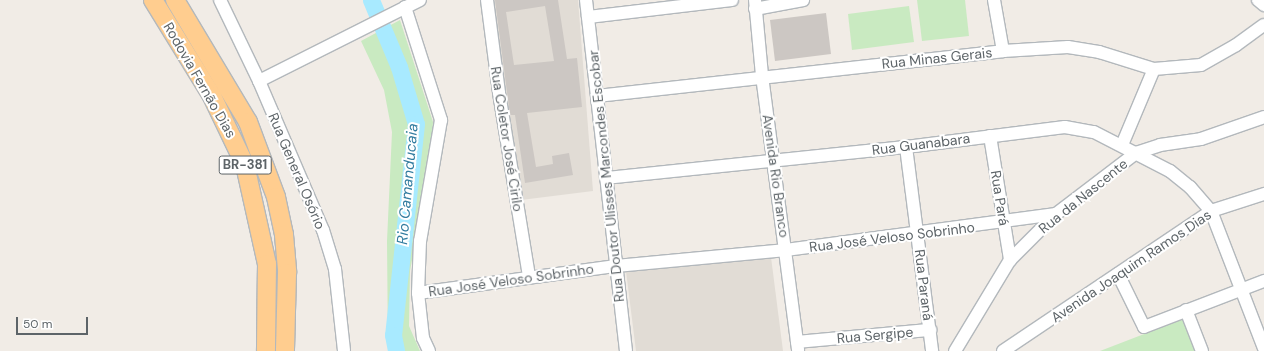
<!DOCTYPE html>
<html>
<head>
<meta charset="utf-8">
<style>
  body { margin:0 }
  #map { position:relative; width:1264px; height:351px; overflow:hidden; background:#f1ece6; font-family:"DM Sans",sans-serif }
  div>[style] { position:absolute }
  .education>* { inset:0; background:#e1dcd5 }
  .green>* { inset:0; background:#c9eac1 }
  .river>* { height:17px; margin:-8.5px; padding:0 8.5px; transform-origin:8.5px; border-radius:8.5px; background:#a8eaff }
  .building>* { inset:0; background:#ccc7c3 }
  .roads { filter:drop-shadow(1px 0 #b3b8bc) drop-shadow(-1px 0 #b3b8bc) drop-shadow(0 1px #b3b8bc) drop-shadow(0 -1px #b3b8bc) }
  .minor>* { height:12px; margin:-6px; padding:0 6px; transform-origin:6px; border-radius:6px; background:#fff }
  .highway>* { height:18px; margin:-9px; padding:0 9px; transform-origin:9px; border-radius:9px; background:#ffcd8f }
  span { translate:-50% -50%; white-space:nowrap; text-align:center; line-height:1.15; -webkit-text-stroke:4px #fff; paint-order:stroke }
  .shield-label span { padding:1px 3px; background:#fff; border:1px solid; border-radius:3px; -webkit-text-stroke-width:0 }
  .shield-label { font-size:13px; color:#5d6468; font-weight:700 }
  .street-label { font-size:14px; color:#5d6468 }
  .water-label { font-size:15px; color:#337da0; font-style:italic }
  .scale { position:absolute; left:16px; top:317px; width:72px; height:18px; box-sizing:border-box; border:2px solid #5d6468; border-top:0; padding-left:5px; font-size:12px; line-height:14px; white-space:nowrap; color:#5d6468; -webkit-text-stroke:3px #fff; paint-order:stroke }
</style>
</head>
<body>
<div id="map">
  <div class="education">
    <i style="clip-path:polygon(491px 0,578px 0,593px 191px,521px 200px)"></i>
    <i style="clip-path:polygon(771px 257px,783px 351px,636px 351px,626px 271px)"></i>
  </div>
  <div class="green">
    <i style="clip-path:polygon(917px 0,965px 0,969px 36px,922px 41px)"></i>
    <i style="clip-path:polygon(909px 6px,914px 42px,852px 50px,848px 14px)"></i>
    <i style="clip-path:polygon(400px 20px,433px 122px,432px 152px,410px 271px,409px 326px,420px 351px,388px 351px,387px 241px,392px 132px,384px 90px,361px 41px)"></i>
    <i style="clip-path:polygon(1183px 319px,1195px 351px,1100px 351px)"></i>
  </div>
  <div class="river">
    <i style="left:371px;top:0;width:73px;rotate:67.3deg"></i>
    <i style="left:399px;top:67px;width:59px;rotate:73.4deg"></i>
    <i style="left:416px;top:124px;width:212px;rotate:96.2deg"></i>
    <i style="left:393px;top:335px;width:16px;rotate:79deg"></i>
  </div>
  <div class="building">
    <i style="clip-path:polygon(evenodd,495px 0,558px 0,567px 59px,577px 58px,582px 107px,527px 113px,536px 167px,553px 164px,552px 156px,569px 153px,573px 175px,525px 183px,515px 115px,510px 115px,495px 0,545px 6px,554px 61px,514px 65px,506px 12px,545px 6px)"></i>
    <i style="clip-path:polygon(826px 13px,831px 54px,775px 61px,770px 20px)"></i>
  </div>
  <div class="roads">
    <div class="minor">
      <i style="left:220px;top:0;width:90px;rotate:64.3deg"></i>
      <i style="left:259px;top:81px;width:162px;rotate:66.8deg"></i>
      <i style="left:323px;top:230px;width:41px;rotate:72.9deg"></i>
      <i style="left:335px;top:269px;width:82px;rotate:83.7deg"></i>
      <i style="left:487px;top:0;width:94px;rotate:82.6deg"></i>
      <i style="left:499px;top:93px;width:186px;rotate:80.7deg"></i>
      <i style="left:586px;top:0;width:353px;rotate:83.5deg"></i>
      <i style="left:755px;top:0;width:76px;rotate:84.7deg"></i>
      <i style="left:762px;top:76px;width:277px;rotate:82.5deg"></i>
      <i style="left:994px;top:0;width:52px;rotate:80deg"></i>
      <i style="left:1258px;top:0;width:8px;rotate:40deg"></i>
      <i style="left:405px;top:7px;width:119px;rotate:72.3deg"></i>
      <i style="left:441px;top:120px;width:123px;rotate:99.8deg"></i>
      <i style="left:420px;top:241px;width:52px;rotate:92.2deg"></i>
      <i style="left:418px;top:293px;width:45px;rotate:83.7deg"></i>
      <i style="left:423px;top:338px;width:14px;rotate:65deg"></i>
      <i style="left:755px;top:9px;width:49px;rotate:-10.6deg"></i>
      <i style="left:588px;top:17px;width:145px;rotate:-6.7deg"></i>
      <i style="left:259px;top:81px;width:180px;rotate:-26.7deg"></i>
      <i style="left:597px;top:96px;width:408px;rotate:-6.3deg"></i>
      <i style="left:1003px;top:51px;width:65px;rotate:-3.5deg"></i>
      <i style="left:1068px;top:47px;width:31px;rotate:9deg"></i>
      <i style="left:1099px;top:52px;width:58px;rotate:17.2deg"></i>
      <i style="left:1154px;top:69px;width:47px;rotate:-4.9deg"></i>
      <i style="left:1201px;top:65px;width:40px;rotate:-29.7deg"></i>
      <i style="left:1236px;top:45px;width:34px;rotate:-36deg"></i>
      <i style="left:990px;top:136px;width:126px;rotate:80.8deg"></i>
      <i style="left:1122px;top:145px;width:82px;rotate:-67.2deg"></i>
      <i style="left:906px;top:147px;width:206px;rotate:82.7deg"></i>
      <i style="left:606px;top:178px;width:302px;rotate:-5.9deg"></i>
      <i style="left:906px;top:147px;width:160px;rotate:-7.2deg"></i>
      <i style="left:1065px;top:127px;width:29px;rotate:10deg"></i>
      <i style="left:1094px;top:132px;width:85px;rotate:27.2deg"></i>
      <i style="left:1170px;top:171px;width:26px;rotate:39deg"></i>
      <i style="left:1190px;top:187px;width:32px;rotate:49deg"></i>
      <i style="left:1211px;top:211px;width:147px;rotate:68.9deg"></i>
      <i style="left:1118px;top:274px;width:59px;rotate:63.9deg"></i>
      <i style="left:1144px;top:327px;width:129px;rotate:-21deg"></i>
      <i style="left:418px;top:293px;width:200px;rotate:-7.8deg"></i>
      <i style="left:616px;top:266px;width:171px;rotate:-5.4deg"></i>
      <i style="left:786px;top:250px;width:272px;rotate:-7.6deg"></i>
      <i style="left:1186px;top:310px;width:44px;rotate:68.7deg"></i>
      <i style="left:797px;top:342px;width:134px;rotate:-5.2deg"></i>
      <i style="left:955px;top:351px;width:106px;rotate:-58.9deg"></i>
      <i style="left:1010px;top:260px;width:65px;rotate:-45deg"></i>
      <i style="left:1056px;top:214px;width:101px;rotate:-37.3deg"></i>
      <i style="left:1136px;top:153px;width:25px;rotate:-18deg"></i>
      <i style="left:1160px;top:145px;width:41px;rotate:-8.3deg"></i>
      <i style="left:1201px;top:139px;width:67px;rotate:-19.2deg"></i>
      <i style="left:1003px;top:351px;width:251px;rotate:-33.9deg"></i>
      <i style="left:1211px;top:211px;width:56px;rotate:-17.8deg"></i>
    </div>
    <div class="highway">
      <i style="left:153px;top:0;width:113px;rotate:58.4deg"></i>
      <i style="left:212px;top:96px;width:76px;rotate:64.4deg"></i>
      <i style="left:245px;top:165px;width:101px;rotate:77.5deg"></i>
      <i style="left:267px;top:264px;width:87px;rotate:90.7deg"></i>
      <i style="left:175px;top:0;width:142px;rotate:59.1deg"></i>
      <i style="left:248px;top:122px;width:80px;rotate:69.5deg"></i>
      <i style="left:276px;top:197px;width:39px;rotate:78deg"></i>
      <i style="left:284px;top:235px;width:38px;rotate:85deg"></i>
      <i style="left:287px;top:273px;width:78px;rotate:91.5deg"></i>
    </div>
  </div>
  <div class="shield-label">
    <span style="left:245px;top:165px">BR-381</span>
  </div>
  <div class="street-label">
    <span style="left:937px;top:58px;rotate:-6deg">Rua Minas Gerais</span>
    <span style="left:200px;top:80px;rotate:60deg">Rodovia Fernão Dias</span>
    <span style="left:507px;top:139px;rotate:81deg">Rua Coletor José Cirilo</span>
    <span style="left:921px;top:144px;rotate:-7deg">Rua Guanabara</span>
    <span style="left:297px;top:171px;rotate:67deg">Rua General Osório</span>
    <span style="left:606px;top:176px;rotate:-96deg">Rua Doutor Ulisses Marcondes Escobar</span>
    <span style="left:776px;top:176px;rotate:82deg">Avenida Rio Branco</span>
    <span style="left:1083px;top:196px;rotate:-39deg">Rua da Nascente</span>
    <span style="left:1000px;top:198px;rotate:81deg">Rua Pará</span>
    <span style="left:892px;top:237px;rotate:-7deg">Rua José Veloso Sobrinho</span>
    <span style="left:1131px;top:266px;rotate:-34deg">Avenida Joaquim Ramos Dias</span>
    <span style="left:511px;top:280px;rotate:-8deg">Rua José Veloso Sobrinho</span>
    <span style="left:924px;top:285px;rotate:83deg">Rua Paraná</span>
    <span style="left:875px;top:335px;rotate:-5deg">Rua Sergipe</span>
  </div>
  <div class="water-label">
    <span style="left:408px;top:184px;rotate:-85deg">Rio Camanducaia</span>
  </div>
  <div class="scale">50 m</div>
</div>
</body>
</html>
